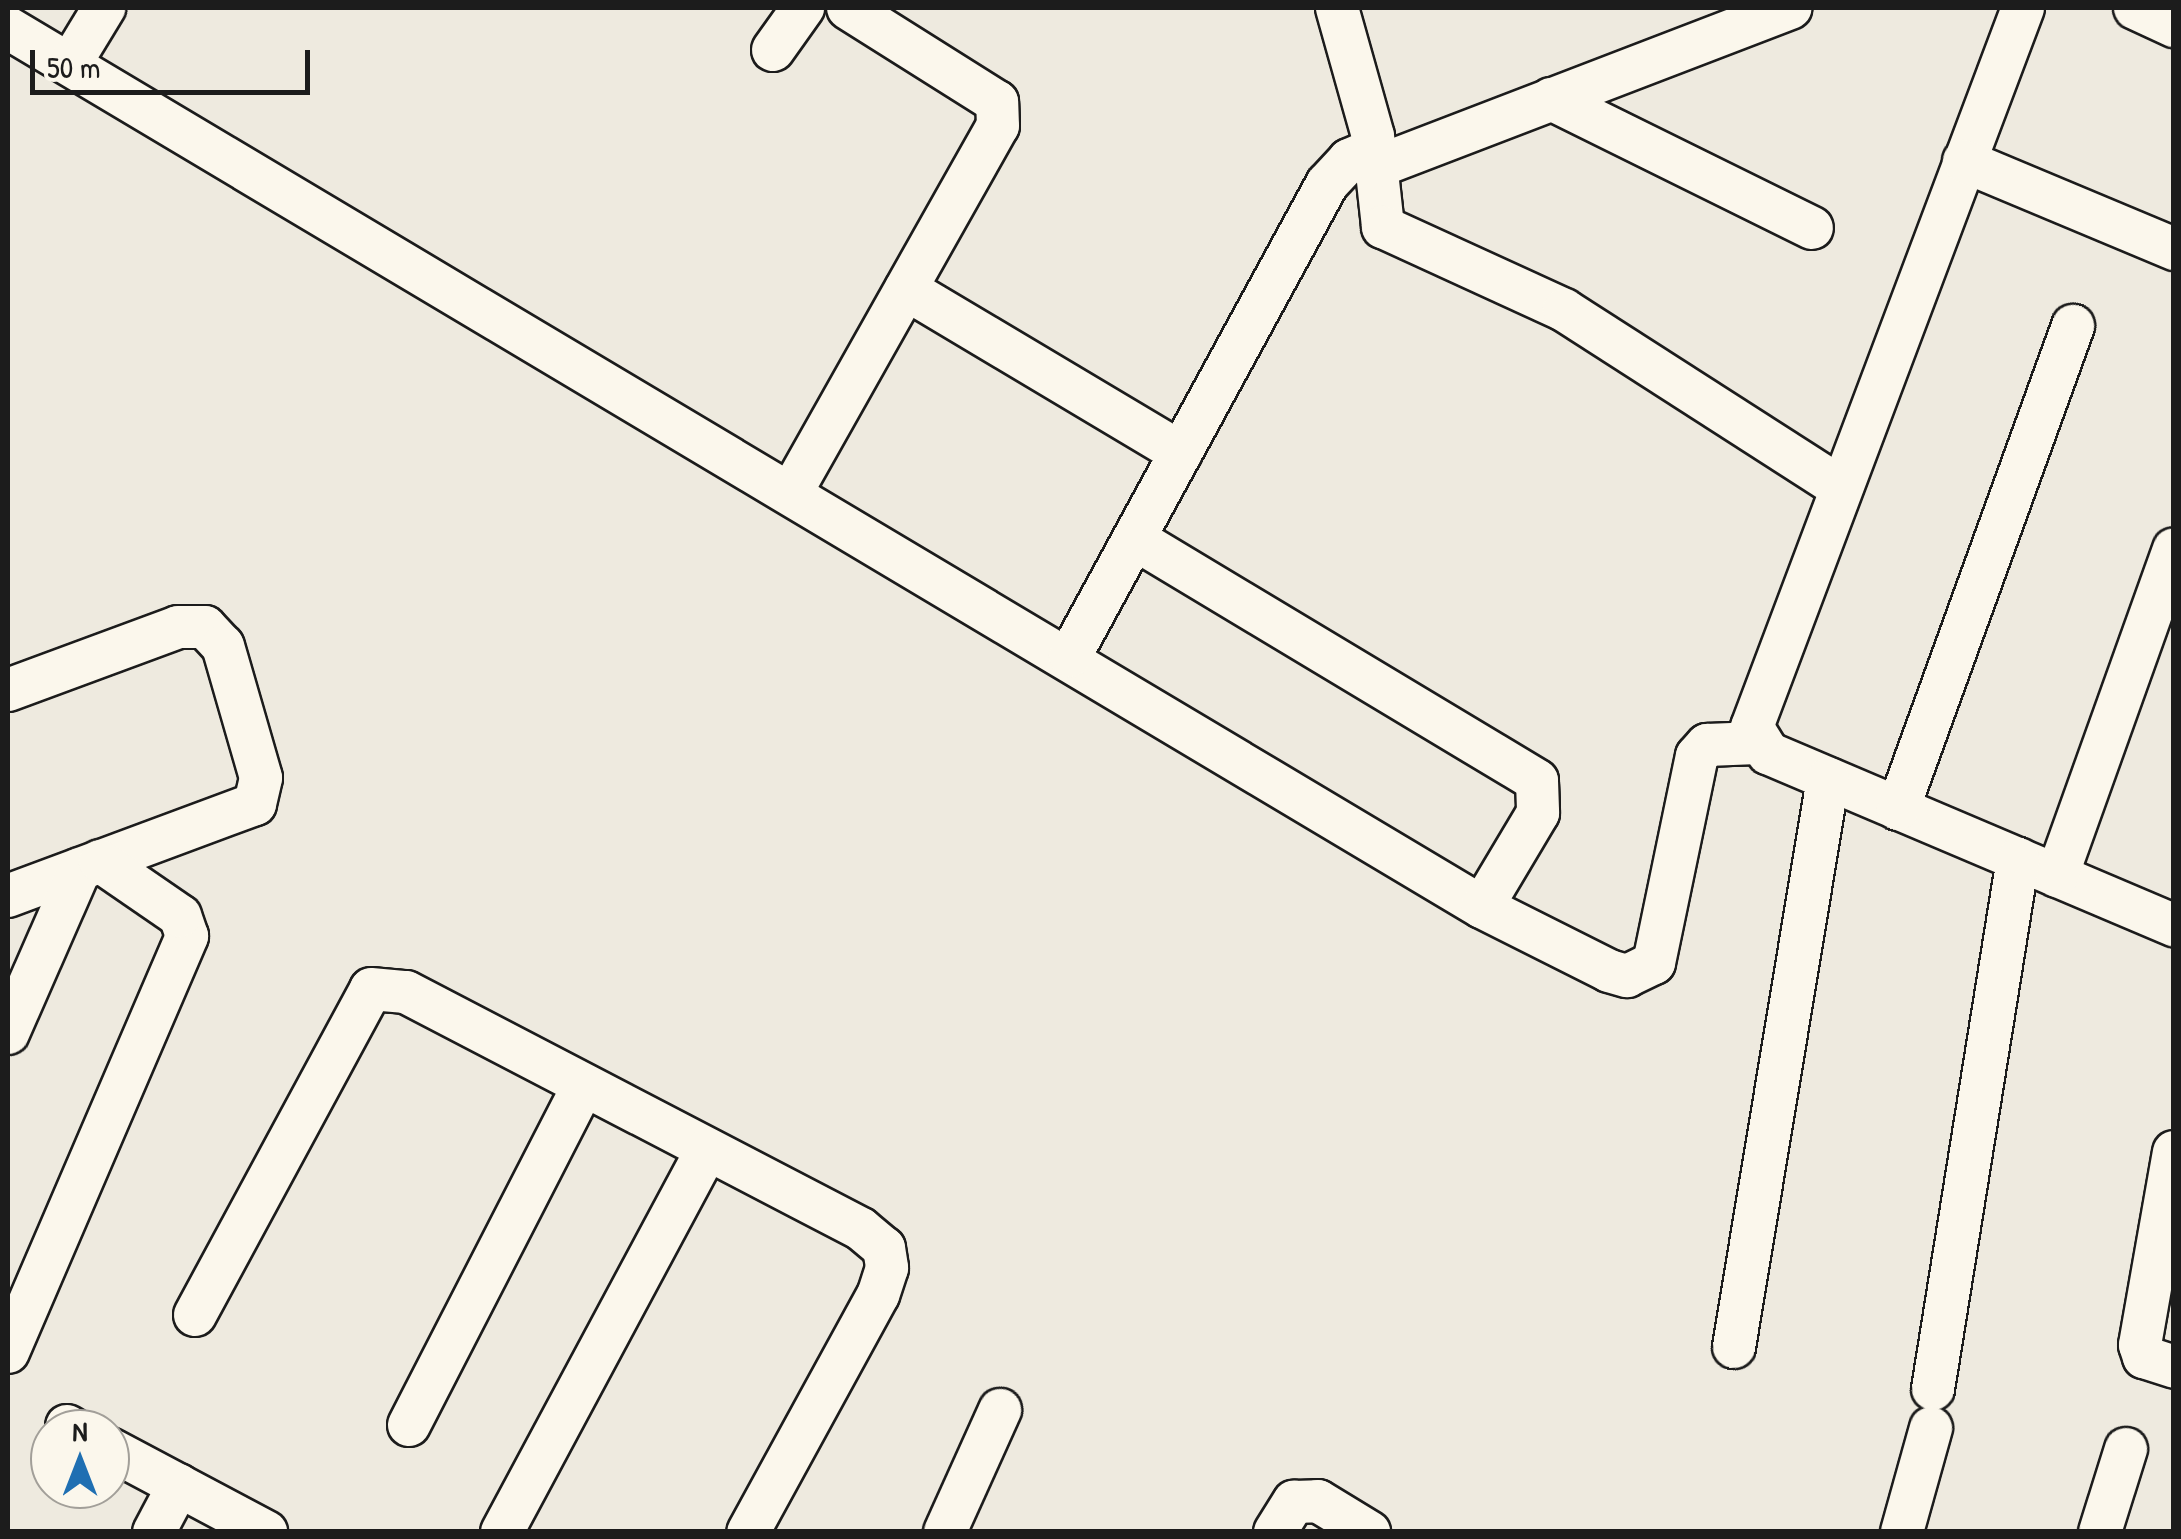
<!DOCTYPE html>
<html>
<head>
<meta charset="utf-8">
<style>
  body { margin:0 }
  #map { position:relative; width:2181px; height:1539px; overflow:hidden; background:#eeeadf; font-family:"Patrick Hand",sans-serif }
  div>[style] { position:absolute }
  .roads { filter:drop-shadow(2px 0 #1c1c1c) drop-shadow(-2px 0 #1c1c1c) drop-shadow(0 2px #1c1c1c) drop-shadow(0 -2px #1c1c1c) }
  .minor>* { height:42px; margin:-21px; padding:0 21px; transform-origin:21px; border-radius:21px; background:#fbf7ec }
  span { translate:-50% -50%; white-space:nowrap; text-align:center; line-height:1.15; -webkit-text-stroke:8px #fbf7ec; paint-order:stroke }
  .frame { position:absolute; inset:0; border:10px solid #1c1c1c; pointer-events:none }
  .north { position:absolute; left:30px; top:1409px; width:100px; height:100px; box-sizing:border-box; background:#fbf7ec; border:2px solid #a29f99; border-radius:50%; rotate:0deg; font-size:28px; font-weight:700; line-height:40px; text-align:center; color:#1c1c1c }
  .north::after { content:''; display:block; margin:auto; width:35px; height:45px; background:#1f6fb2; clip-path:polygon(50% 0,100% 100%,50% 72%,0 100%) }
  .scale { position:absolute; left:30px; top:50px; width:280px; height:45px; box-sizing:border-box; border:5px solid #1c1c1c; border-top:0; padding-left:12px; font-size:30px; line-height:35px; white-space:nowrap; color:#1c1c1c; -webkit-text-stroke:8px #fbf7ec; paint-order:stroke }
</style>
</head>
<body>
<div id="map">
  <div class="roads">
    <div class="minor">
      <i style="left:1337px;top:8px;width:133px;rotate:74.3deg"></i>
      <i style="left:1373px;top:136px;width:92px;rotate:83.7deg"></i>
      <i style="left:1383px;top:227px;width:199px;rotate:24.6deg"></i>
      <i style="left:1564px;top:310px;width:328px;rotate:32.7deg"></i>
      <i style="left:2023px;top:8px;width:768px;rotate:110.65deg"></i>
      <i style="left:1752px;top:727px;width:31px;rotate:58deg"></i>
      <i style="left:1768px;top:753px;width:441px;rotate:23deg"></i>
      <i style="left:2135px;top:8px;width:43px;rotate:24.8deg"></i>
      <i style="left:8px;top:28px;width:1716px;rotate:30.81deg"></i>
      <i style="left:1482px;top:907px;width:142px;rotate:26.7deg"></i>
      <i style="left:1609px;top:971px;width:19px;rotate:16deg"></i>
      <i style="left:1627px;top:976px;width:30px;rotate:-26deg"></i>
      <i style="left:1654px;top:963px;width:211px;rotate:-78.3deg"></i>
      <i style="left:1697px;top:756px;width:15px;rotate:-48deg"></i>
      <i style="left:1707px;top:745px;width:50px;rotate:-2.3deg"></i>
      <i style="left:773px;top:50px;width:52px;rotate:-54.5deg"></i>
      <i style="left:70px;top:64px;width:66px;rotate:-58.7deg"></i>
      <i style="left:1551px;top:99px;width:291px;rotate:26.3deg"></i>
      <i style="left:1964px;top:161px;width:228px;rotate:22.7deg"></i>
      <i style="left:1376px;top:167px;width:444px;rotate:-21deg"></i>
      <i style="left:906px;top:289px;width:320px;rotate:30.8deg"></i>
      <i style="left:792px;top:491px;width:419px;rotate:-60.6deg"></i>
      <i style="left:998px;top:126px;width:24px;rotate:-92deg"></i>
      <i style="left:997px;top:102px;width:176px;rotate:-147.8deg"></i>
      <i style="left:1135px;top:539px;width:469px;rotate:31deg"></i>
      <i style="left:1537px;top:781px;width:32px;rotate:88deg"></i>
      <i style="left:1538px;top:813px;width:109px;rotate:120.8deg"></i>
      <i style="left:1070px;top:656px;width:537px;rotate:-61.43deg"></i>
      <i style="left:1327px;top:184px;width:33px;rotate:-47deg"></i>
      <i style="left:1349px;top:160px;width:28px;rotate:-23deg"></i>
      <i style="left:8px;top:690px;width:181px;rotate:-20.3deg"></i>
      <i style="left:178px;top:627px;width:27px"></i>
      <i style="left:205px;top:627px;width:26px;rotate:47deg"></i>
      <i style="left:223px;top:646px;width:137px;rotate:73.9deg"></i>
      <i style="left:261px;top:778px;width:27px;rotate:103deg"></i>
      <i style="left:255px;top:804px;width:264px;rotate:159.6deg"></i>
      <i style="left:1898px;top:809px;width:514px;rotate:-70.08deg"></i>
      <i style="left:2057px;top:876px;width:347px;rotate:-70.3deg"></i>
      <i style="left:8px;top:1033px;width:179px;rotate:-66.3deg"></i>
      <i style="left:2174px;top:1152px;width:196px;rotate:100deg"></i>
      <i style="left:2140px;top:1345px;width:13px;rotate:72deg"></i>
      <i style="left:2144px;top:1357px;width:32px;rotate:18deg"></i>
      <i style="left:195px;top:1315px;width:370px;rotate:-61.6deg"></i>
      <i style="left:371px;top:989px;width:35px;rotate:5deg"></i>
      <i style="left:406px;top:992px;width:513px;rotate:27.51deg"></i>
      <i style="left:861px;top:1229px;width:30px;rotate:40deg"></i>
      <i style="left:884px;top:1248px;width:20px;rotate:81deg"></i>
      <i style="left:887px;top:1268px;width:28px;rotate:108deg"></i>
      <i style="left:878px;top:1295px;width:270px;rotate:118.7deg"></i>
      <i style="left:1734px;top:1347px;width:576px;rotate:-80.6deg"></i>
      <i style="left:8px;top:1352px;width:453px;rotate:-66.7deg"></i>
      <i style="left:187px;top:936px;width:21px;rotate:-109deg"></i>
      <i style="left:180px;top:916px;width:97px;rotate:-145.5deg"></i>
      <i style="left:1933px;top:1389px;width:537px;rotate:-80.89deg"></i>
      <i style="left:409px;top:1425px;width:382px;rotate:-62.8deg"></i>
      <i style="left:67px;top:1426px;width:6px;rotate:31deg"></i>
      <i style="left:110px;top:1449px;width:177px;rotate:28deg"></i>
      <i style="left:154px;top:1532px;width:53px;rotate:-62deg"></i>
      <i style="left:502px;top:1532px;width:434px;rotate:-61.8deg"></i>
      <i style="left:945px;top:1532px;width:134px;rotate:-65.7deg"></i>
      <i style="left:1275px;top:1532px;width:36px;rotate:-58deg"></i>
      <i style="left:1294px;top:1502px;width:24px;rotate:-2deg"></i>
      <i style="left:1318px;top:1501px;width:60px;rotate:31.3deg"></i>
      <i style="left:1902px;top:1532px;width:108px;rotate:-74.4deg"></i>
      <i style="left:2100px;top:1532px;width:87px;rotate:-72.6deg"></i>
    </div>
  </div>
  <div class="frame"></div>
  <div class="north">N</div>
  <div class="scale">50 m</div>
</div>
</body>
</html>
